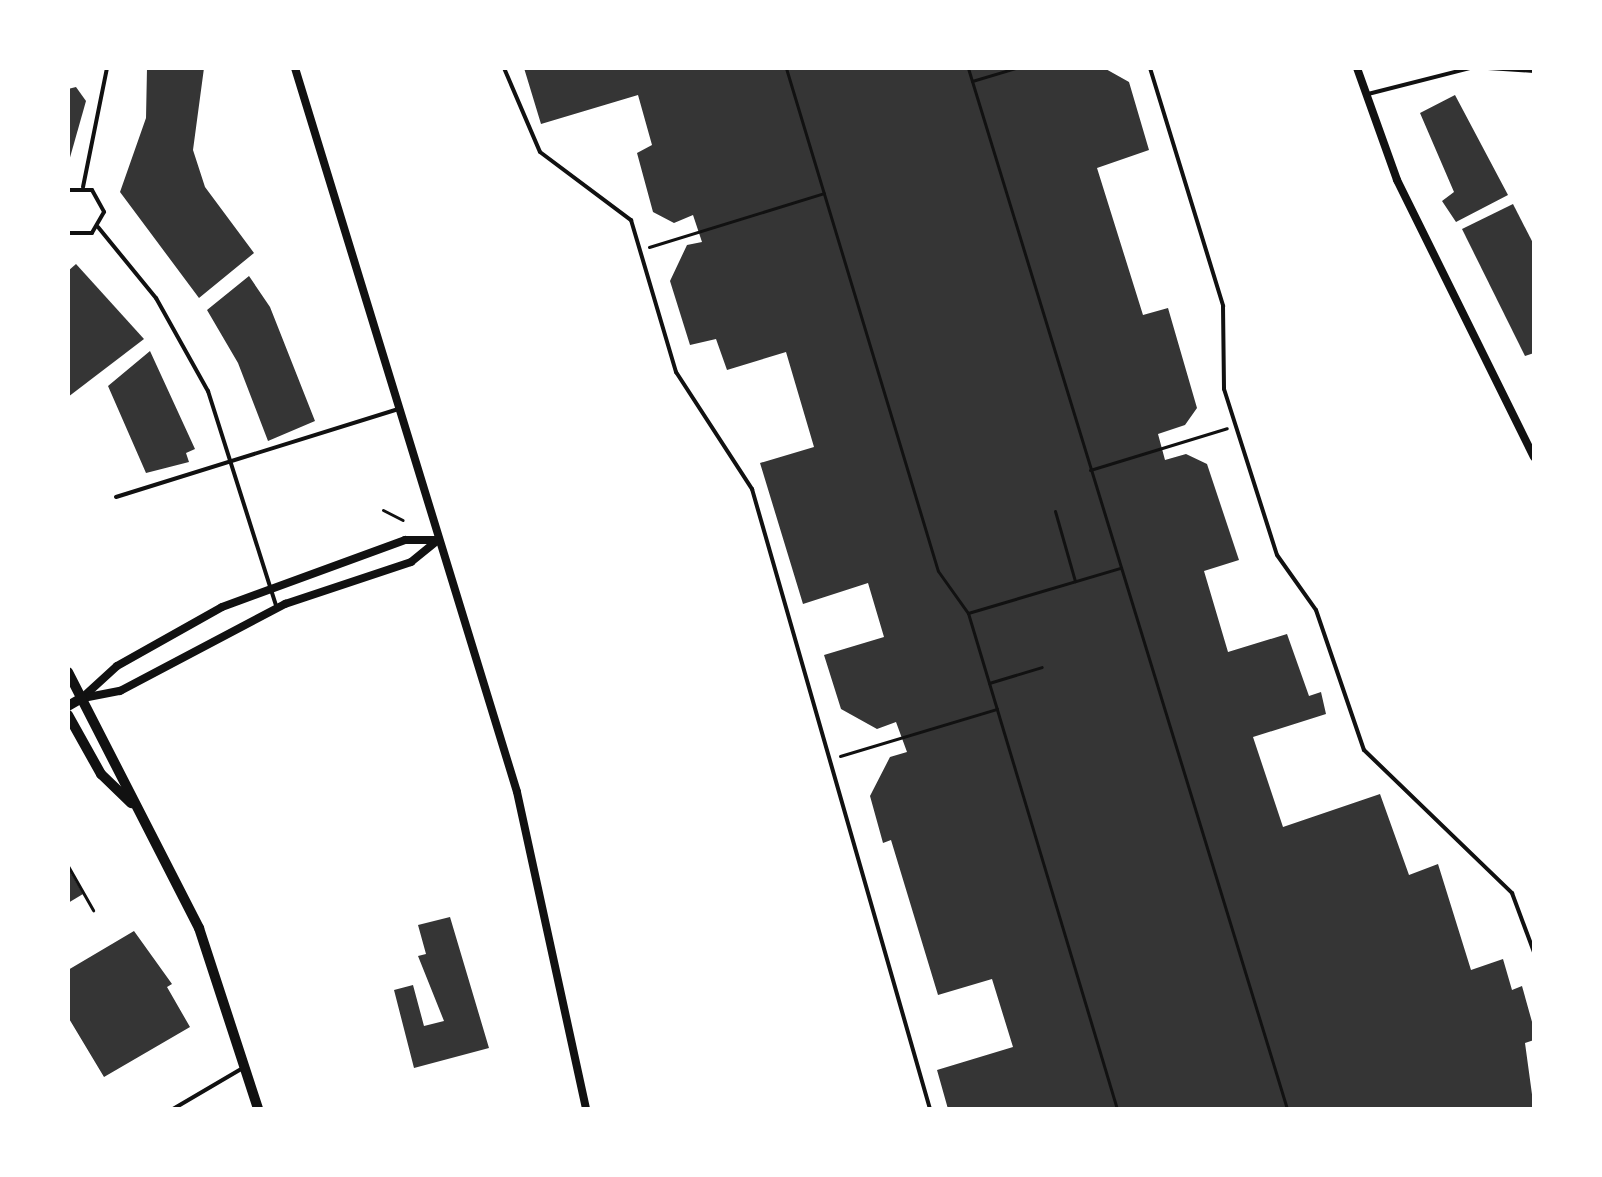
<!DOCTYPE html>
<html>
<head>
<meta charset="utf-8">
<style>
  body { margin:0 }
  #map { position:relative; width:1602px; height:1177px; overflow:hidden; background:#fff; font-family:Inter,sans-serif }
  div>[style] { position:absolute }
  .building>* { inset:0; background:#353535 }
  .path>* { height:3px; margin:-1.5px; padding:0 1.5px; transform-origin:1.5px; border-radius:1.5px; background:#111 }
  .service>* { height:4px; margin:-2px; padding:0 2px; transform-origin:2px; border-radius:2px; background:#111 }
  .minor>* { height:8px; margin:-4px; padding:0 4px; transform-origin:4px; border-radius:4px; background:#111 }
  .tertiary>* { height:10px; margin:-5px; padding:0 5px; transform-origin:5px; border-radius:5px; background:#111 }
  span { translate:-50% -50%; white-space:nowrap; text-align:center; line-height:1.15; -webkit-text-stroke:6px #fff; paint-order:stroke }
  .frame { position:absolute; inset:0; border:70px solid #fff; pointer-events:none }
</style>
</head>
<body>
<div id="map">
  <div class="building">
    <i style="clip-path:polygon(147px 68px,204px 68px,193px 150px,205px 187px,254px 253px,199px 298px,120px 192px,146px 118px)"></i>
    <i style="clip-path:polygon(524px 68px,1104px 68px,1129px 82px,1149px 150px,1097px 168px,1143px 315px,1168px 308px,1197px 408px,1185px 425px,1158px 434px,1165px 460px,1186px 454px,1207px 464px,1239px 560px,1204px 571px,1228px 652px,1287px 634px,1309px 696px,1321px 692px,1326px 714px,1253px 737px,1283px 827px,1380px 794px,1409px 875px,1438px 864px,1471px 970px,1503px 959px,1512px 990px,1522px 986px,1534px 1029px,1534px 1040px,1525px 1043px,1534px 1109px,948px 1109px,937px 1070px,1013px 1047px,992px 979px,938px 995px,891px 840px,883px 843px,870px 796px,890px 757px,907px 752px,896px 722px,877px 729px,841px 709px,824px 655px,884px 637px,868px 583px,803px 604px,760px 463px,814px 447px,786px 352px,727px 370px,716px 339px,690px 345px,670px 281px,687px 245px,702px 242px,693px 215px,674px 223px,653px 212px,637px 153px,652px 145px,638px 95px,541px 124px)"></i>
    <i style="clip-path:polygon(76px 87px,86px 101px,69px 161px,68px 89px)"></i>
    <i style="clip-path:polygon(1455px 95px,1508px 195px,1456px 222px,1442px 201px,1454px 192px,1420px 113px)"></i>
    <i style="clip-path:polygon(1513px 204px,1534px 245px,1534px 353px,1525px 356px,1462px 229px)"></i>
    <i style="clip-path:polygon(76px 264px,144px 339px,68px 397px,68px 271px)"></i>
    <i style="clip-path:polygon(249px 276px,270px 307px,315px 421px,268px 441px,238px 363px,207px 310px)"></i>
    <i style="clip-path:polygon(150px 351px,195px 449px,186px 453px,189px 462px,146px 473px,108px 386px)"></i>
    <i style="clip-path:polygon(68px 868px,83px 894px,68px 903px)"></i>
    <i style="clip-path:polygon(450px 917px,489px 1048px,414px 1068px,394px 990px,413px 985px,424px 1026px,444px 1021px,418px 956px,426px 954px,418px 925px)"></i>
    <i style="clip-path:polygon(134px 931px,172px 984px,167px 987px,190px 1027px,104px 1077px,68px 1017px,68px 970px)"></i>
  </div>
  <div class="path">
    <i style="left:786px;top:68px;width:525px;rotate:73.19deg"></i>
    <i style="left:938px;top:571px;width:52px;rotate:54.5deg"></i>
    <i style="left:968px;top:613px;width:518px;rotate:73.28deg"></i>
    <i style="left:968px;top:68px;width:1089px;rotate:72.96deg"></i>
    <i style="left:972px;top:81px;width:46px;rotate:-16.5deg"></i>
    <i style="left:649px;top:247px;width:183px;rotate:-17.1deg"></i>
    <i style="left:1090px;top:470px;width:143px;rotate:-17deg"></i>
    <i style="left:383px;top:510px;width:22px;rotate:27deg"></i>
    <i style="left:1055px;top:511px;width:73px;rotate:74.1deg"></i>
    <i style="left:968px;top:613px;width:159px;rotate:-16.5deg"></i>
    <i style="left:989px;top:683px;width:55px;rotate:-16.8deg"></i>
    <i style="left:840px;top:756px;width:164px;rotate:-16.7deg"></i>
    <i style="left:68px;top:866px;width:51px;rotate:60.4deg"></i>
  </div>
  <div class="service">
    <i style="left:504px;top:68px;width:91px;rotate:66.8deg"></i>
    <i style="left:540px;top:152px;width:114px;rotate:36.8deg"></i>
    <i style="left:631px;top:220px;width:159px;rotate:73.5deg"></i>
    <i style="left:676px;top:372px;width:140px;rotate:57deg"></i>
    <i style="left:752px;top:489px;width:645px;rotate:73.98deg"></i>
    <i style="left:1150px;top:68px;width:249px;rotate:72.9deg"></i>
    <i style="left:1223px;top:306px;width:83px;rotate:89.3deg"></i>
    <i style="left:1224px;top:389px;width:174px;rotate:72.3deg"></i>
    <i style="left:1277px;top:555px;width:67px;rotate:54.7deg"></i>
    <i style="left:1316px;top:610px;width:148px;rotate:71.1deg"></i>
    <i style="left:1364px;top:750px;width:206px;rotate:44deg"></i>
    <i style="left:1512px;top:893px;width:63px;rotate:69.6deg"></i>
    <i style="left:1488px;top:68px;width:46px;rotate:3.7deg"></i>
    <i style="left:1368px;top:94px;width:105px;rotate:-14.3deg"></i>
    <i style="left:83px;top:187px;width:121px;rotate:-78.6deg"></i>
    <i style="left:68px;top:190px;width:24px"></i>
    <i style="left:92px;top:190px;width:25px;rotate:61deg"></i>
    <i style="left:104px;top:212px;width:24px;rotate:120deg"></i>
    <i style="left:92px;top:233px;width:24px;rotate:180deg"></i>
    <i style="left:98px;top:227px;width:92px;rotate:50.8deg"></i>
    <i style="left:156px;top:298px;width:107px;rotate:60.8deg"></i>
    <i style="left:208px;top:391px;width:228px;rotate:72.4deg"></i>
    <i style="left:116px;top:497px;width:295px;rotate:-17.3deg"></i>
    <i style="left:173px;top:1109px;width:81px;rotate:-30.4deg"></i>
  </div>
  <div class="minor">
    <i style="left:295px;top:68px;width:757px;rotate:72.95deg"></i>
    <i style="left:517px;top:792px;width:324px;rotate:77.7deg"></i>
    <i style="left:1357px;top:68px;width:119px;rotate:70.3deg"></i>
    <i style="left:1397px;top:180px;width:309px;rotate:63.7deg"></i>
    <i style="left:82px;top:698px;width:47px;rotate:-42.4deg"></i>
    <i style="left:117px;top:666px;width:120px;rotate:-29.3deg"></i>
    <i style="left:222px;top:607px;width:195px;rotate:-20.1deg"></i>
    <i style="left:405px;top:540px;width:33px"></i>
    <i style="left:83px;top:698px;width:38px;rotate:-11deg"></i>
    <i style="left:120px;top:691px;width:187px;rotate:-27.8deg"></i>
    <i style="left:285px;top:604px;width:133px;rotate:-18.4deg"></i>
    <i style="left:411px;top:562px;width:33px;rotate:-39deg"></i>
  </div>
  <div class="tertiary">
    <i style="left:68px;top:672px;width:288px;rotate:62.9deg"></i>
    <i style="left:199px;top:928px;width:190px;rotate:71.9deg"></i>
    <i style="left:68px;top:706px;width:16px;rotate:-30deg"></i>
    <i style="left:68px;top:715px;width:68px;rotate:60.8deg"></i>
    <i style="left:101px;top:774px;width:42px;rotate:44deg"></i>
  </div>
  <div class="frame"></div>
</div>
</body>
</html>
